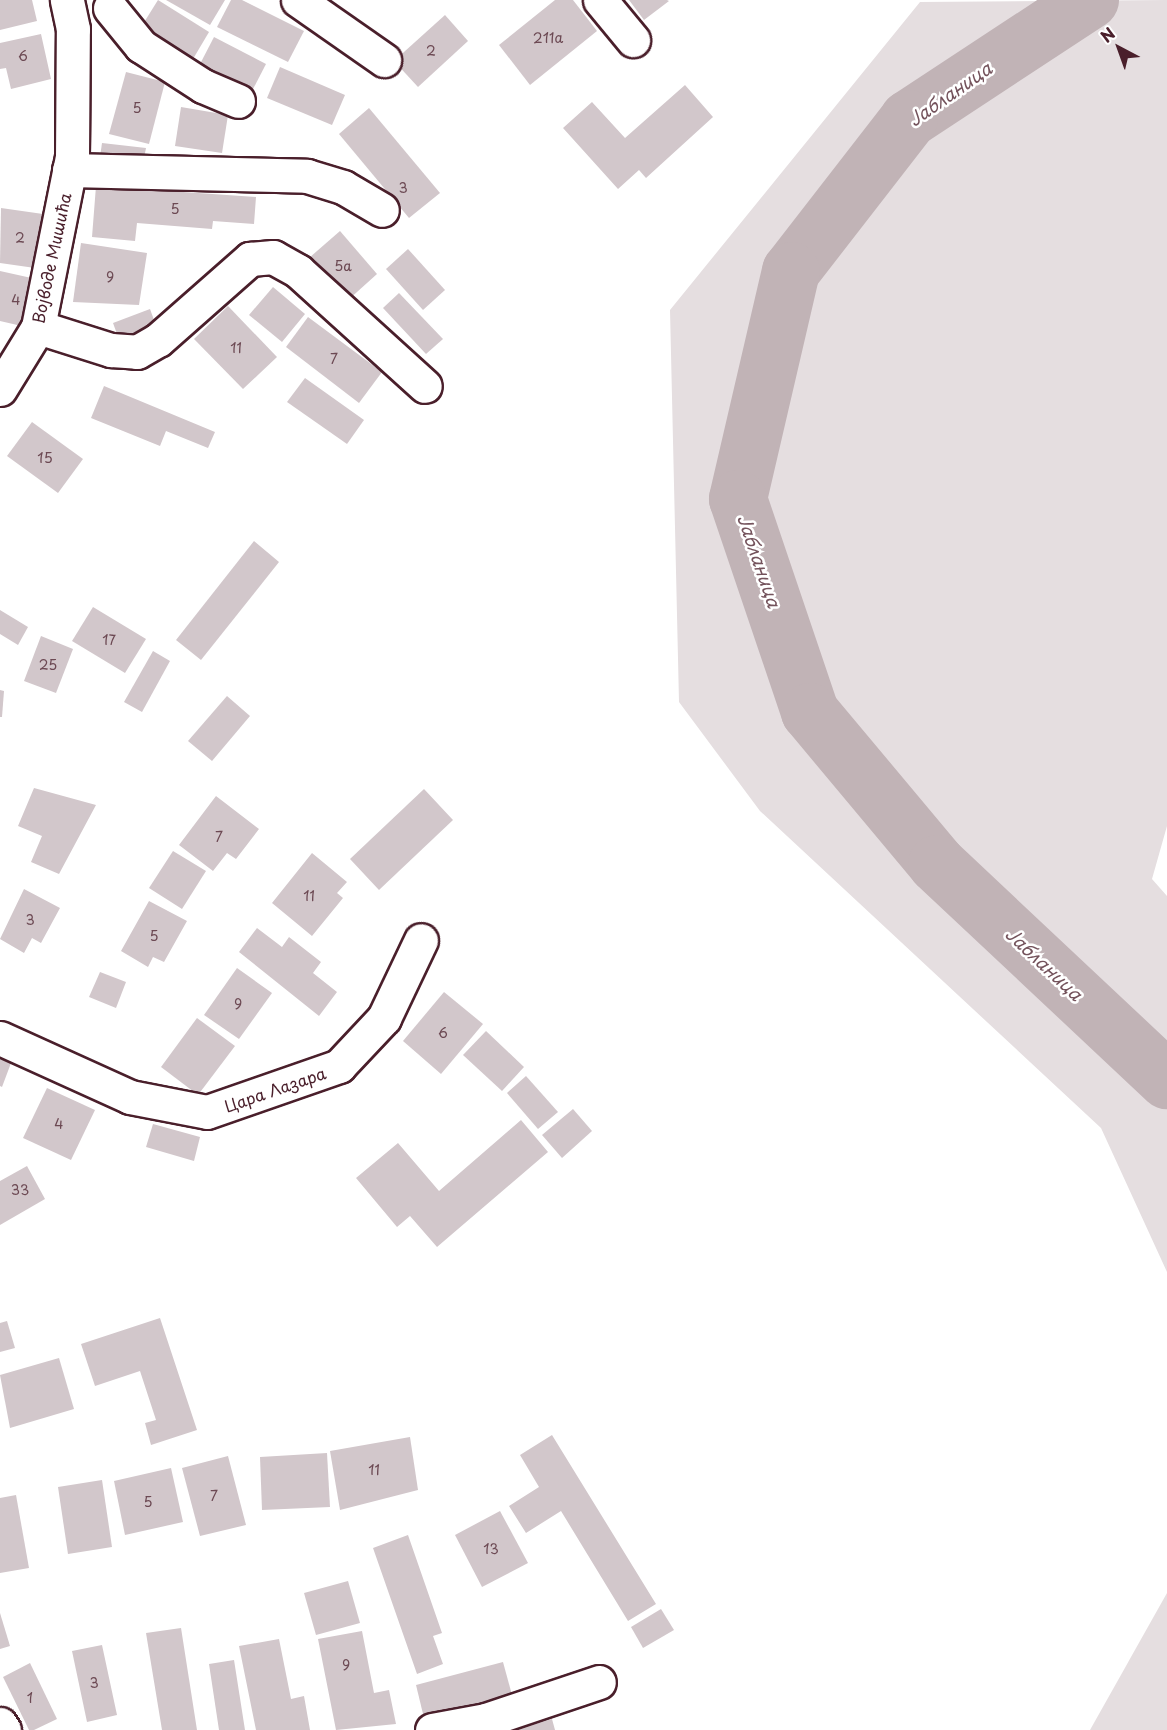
<!DOCTYPE html>
<html>
<head>
<meta charset="utf-8">
<style>
  body { margin:0 }
  #map { position:relative; width:1167px; height:1730px; overflow:hidden; background:#fff; font-family:"Playpen Sans",sans-serif }
  div>[style] { position:absolute }
  .green>* { inset:0; background:#e5dee0 }
  .river>* { height:58px; margin:-29px; padding:0 29px; transform-origin:29px; border-radius:29px; background:#c1b3b6 }
  .building>* { inset:0; background:#d2c7cb }
  .roads { filter:drop-shadow(2px 0 #4a1f2b) drop-shadow(-2px 0 #4a1f2b) drop-shadow(0 2px #4a1f2b) drop-shadow(0 -2px #4a1f2b) }
  .minor>* { height:33px; margin:-16.5px; padding:0 16.5px; transform-origin:16.5px; border-radius:16.5px; background:#fff }
  span { translate:-50% -50%; white-space:nowrap; text-align:center; line-height:1.15; -webkit-text-stroke:5px #fff; paint-order:stroke }
  .number-label { font-size:14px; color:#6c4953 }
  .number-label span { -webkit-text-stroke-width:0 }
  .street-label { font-size:16px; color:#4a1f2b }
  .water-label { font-size:18px; color:#74535c; font-style:italic }
  .north { position:absolute; left:1089px; top:18px; width:60px; height:60px; -webkit-text-stroke:4px #fff; paint-order:stroke; rotate:319deg; font-size:16px; font-weight:700; line-height:24px; text-align:center; color:#4a1f2b }
  .north::after { content:''; display:block; margin:auto; width:21px; height:27px; background:#4a1f2b; clip-path:polygon(50% 0,100% 100%,50% 72%,0 100%) }
</style>
</head>
<body>
<div id="map">
  <div class="green">
    <i style="clip-path:polygon(1167px 0,1167px 826px,1152px 879px,1167px 896px,1167px 1272px,1101px 1128px,760px 811px,679px 702px,670px 310px,920px 2px)"></i>
    <i style="clip-path:polygon(1167px 1593px,1167px 1730px,1090px 1730px)"></i>
  </div>
  <div class="river">
    <i style="left:1090px;top:0;width:217px;rotate:146.7deg"></i>
    <i style="left:909px;top:119px;width:192px;rotate:127.8deg"></i>
    <i style="left:791px;top:271px;width:234px;rotate:103.1deg"></i>
    <i style="left:738px;top:499px;width:225px;rotate:71.3deg"></i>
    <i style="left:810px;top:712px;width:198px;rotate:50.1deg"></i>
    <i style="left:937px;top:864px;width:316px;rotate:43.2deg"></i>
  </div>
  <div class="building">
    <i style="clip-path:polygon(0 0,32px 0,37px 21px,0 30px)"></i>
    <i style="clip-path:polygon(158px 0,209px 32px,193px 59px,138px 32px)"></i>
    <i style="clip-path:polygon(166px 0,225px 0,210px 25px)"></i>
    <i style="clip-path:polygon(231px 0,242px 0,304px 31px,288px 62px,217px 27px)"></i>
    <i style="clip-path:polygon(555px 0,573px 0,597px 31px,530px 85px,499px 45px)"></i>
    <i style="clip-path:polygon(629px 0,667px 0,669px 1px,644px 20px)"></i>
    <i style="clip-path:polygon(445px 15px,468px 41px,418px 87px,394px 61px)"></i>
    <i style="clip-path:polygon(41px 34px,51px 79px,11px 89px,6px 68px,0 69px,0 43px)"></i>
    <i style="clip-path:polygon(214px 37px,266px 64px,251px 93px,199px 66px)"></i>
    <i style="clip-path:polygon(280px 67px,345px 95px,332px 125px,267px 98px)"></i>
    <i style="clip-path:polygon(126px 72px,165px 82px,149px 144px,109px 134px)"></i>
    <i style="clip-path:polygon(685px 85px,713px 117px,646px 178px,639px 170px,618px 189px,563px 128px,592px 102px,625px 138px)"></i>
    <i style="clip-path:polygon(181px 107px,228px 115px,222px 153px,175px 146px)"></i>
    <i style="clip-path:polygon(369px 108px,440px 193px,409px 218px,339px 134px)"></i>
    <i style="clip-path:polygon(102px 143px,146px 148px,143px 163px,100px 157px)"></i>
    <i style="clip-path:polygon(96px 186px,256px 197px,254px 224px,213px 221px,212px 229px,137px 223px,135px 241px,92px 237px)"></i>
    <i style="clip-path:polygon(1px 208px,43px 214px,35px 268px,0 263px)"></i>
    <i style="clip-path:polygon(340px 231px,377px 274px,347px 301px,309px 258px)"></i>
    <i style="clip-path:polygon(81px 243px,147px 253px,139px 305px,73px 302px)"></i>
    <i style="clip-path:polygon(408px 249px,445px 290px,423px 310px,386px 269px)"></i>
    <i style="clip-path:polygon(0 271px,36px 279px,26px 327px,0 321px)"></i>
    <i style="clip-path:polygon(273px 287px,305px 314px,282px 342px,249px 315px)"></i>
    <i style="clip-path:polygon(399px 293px,443px 339px,426px 354px,383px 308px)"></i>
    <i style="clip-path:polygon(228px 306px,277px 357px,243px 389px,194px 339px)"></i>
    <i style="clip-path:polygon(150px 309px,158px 331px,121px 345px,113px 323px)"></i>
    <i style="clip-path:polygon(308px 317px,382px 372px,359px 403px,286px 347px)"></i>
    <i style="clip-path:polygon(305px 378px,364px 420px,347px 444px,287px 402px)"></i>
    <i style="clip-path:polygon(104px 386px,215px 432px,208px 448px,166px 431px,160px 446px,91px 418px)"></i>
    <i style="clip-path:polygon(32px 422px,83px 459px,58px 493px,7px 456px)"></i>
    <i style="clip-path:polygon(254px 541px,279px 562px,201px 660px,176px 640px)"></i>
    <i style="clip-path:polygon(93px 607px,146px 639px,125px 673px,72px 641px)"></i>
    <i style="clip-path:polygon(0 610px,28px 627px,18px 645px,0 634px)"></i>
    <i style="clip-path:polygon(41px 636px,73px 649px,56px 693px,24px 681px)"></i>
    <i style="clip-path:polygon(153px 651px,170px 661px,142px 712px,124px 702px)"></i>
    <i style="clip-path:polygon(0 690px,4px 691px,2px 717px,0 717px)"></i>
    <i style="clip-path:polygon(227px 696px,250px 716px,212px 761px,188px 741px)"></i>
    <i style="clip-path:polygon(34px 788px,96px 805px,59px 874px,31px 862px,42px 836px,18px 826px)"></i>
    <i style="clip-path:polygon(424px 789px,453px 820px,379px 890px,350px 859px)"></i>
    <i style="clip-path:polygon(216px 796px,259px 829px,236px 859px,227px 853px,213px 871px,179px 845px)"></i>
    <i style="clip-path:polygon(173px 851px,206px 871px,182px 909px,149px 888px)"></i>
    <i style="clip-path:polygon(312px 853px,347px 882px,337px 893px,343px 898px,312px 936px,272px 903px)"></i>
    <i style="clip-path:polygon(24px 889px,60px 908px,41px 943px,32px 938px,24px 953px,0 939px)"></i>
    <i style="clip-path:polygon(149px 901px,187px 921px,164px 962px,153px 957px,148px 967px,121px 951px)"></i>
    <i style="clip-path:polygon(257px 928px,282px 947px,289px 937px,321px 962px,313px 973px,337px 992px,319px 1016px,239px 952px)"></i>
    <i style="clip-path:polygon(237px 968px,272px 993px,239px 1039px,204px 1015px)"></i>
    <i style="clip-path:polygon(100px 972px,126px 982px,116px 1008px,89px 997px)"></i>
    <i style="clip-path:polygon(444px 992px,483px 1024px,441px 1074px,403px 1041px)"></i>
    <i style="clip-path:polygon(197px 1018px,235px 1046px,198px 1095px,161px 1067px)"></i>
    <i style="clip-path:polygon(486px 1031px,524px 1067px,502px 1091px,463px 1055px)"></i>
    <i style="clip-path:polygon(0 1059px,11px 1063px,2px 1087px,0 1086px)"></i>
    <i style="clip-path:polygon(526px 1076px,558px 1112px,538px 1129px,507px 1093px)"></i>
    <i style="clip-path:polygon(47px 1088px,95px 1110px,71px 1160px,23px 1138px)"></i>
    <i style="clip-path:polygon(573px 1109px,592px 1131px,562px 1158px,542px 1135px)"></i>
    <i style="clip-path:polygon(521px 1120px,548px 1152px,437px 1247px,410px 1216px,397px 1227px,356px 1178px,398px 1143px,439px 1191px)"></i>
    <i style="clip-path:polygon(153px 1124px,200px 1137px,194px 1161px,146px 1147px)"></i>
    <i style="clip-path:polygon(27px 1166px,45px 1199px,0 1225px,0 1181px)"></i>
    <i style="clip-path:polygon(160px 1318px,197px 1430px,151px 1445px,145px 1423px,156px 1420px,140px 1371px,95px 1386px,81px 1344px)"></i>
    <i style="clip-path:polygon(7px 1321px,15px 1348px,0 1352px,0 1323px)"></i>
    <i style="clip-path:polygon(59px 1358px,74px 1409px,10px 1428px,0 1375px)"></i>
    <i style="clip-path:polygon(552px 1435px,656px 1604px,628px 1621px,561px 1511px,526px 1533px,509px 1506px,539px 1487px,520px 1455px)"></i>
    <i style="clip-path:polygon(410px 1437px,418px 1490px,340px 1510px,330px 1451px)"></i>
    <i style="clip-path:polygon(327px 1453px,330px 1507px,262px 1510px,260px 1457px)"></i>
    <i style="clip-path:polygon(228px 1456px,246px 1525px,200px 1536px,182px 1468px)"></i>
    <i style="clip-path:polygon(171px 1468px,183px 1522px,125px 1535px,114px 1481px)"></i>
    <i style="clip-path:polygon(102px 1480px,112px 1547px,68px 1554px,58px 1487px)"></i>
    <i style="clip-path:polygon(16px 1495px,29px 1568px,0 1573px,0 1498px)"></i>
    <i style="clip-path:polygon(500px 1511px,528px 1563px,482px 1587px,455px 1535px)"></i>
    <i style="clip-path:polygon(408px 1535px,442px 1633px,433px 1636px,443px 1664px,417px 1674px,373px 1548px)"></i>
    <i style="clip-path:polygon(348px 1581px,360px 1623px,316px 1635px,304px 1593px)"></i>
    <i style="clip-path:polygon(661px 1609px,674px 1630px,643px 1648px,631px 1627px)"></i>
    <i style="clip-path:polygon(0 1613px,10px 1646px,0 1649px)"></i>
    <i style="clip-path:polygon(181px 1628px,197px 1730px,162px 1730px,146px 1633px)"></i>
    <i style="clip-path:polygon(362px 1631px,374px 1693px,389px 1690px,396px 1724px,336px 1730px,318px 1639px)"></i>
    <i style="clip-path:polygon(279px 1639px,291px 1699px,304px 1696px,310px 1730px,256px 1730px,239px 1646px)"></i>
    <i style="clip-path:polygon(102px 1645px,117px 1715px,87px 1722px,72px 1651px)"></i>
    <i style="clip-path:polygon(234px 1660px,245px 1730px,219px 1730px,209px 1664px)"></i>
    <i style="clip-path:polygon(503px 1662px,512px 1695px,424px 1718px,416px 1685px)"></i>
    <i style="clip-path:polygon(30px 1663px,57px 1719px,34px 1730px,29px 1730px,3px 1677px)"></i>
    <i style="clip-path:polygon(552px 1719px,555px 1730px,518px 1730px,518px 1729px)"></i>
  </div>
  <div class="roads">
    <div class="minor">
      <i style="left:298px;top:0;width:105px;rotate:34.9deg"></i>
      <i style="left:600px;top:0;width:52px;rotate:50.5deg"></i>
      <i style="left:110px;top:8px;width:49px;rotate:50.8deg"></i>
      <i style="left:141px;top:46px;width:74px;rotate:32.8deg"></i>
      <i style="left:203px;top:86px;width:38px;rotate:23deg"></i>
      <i style="left:69px;top:170px;width:238px;rotate:1.4deg"></i>
      <i style="left:307px;top:176px;width:38px;rotate:17deg"></i>
      <i style="left:343px;top:187px;width:45px;rotate:30.5deg"></i>
      <i style="left:38px;top:327px;width:77px;rotate:17.5deg"></i>
      <i style="left:111px;top:350px;width:26px;rotate:4deg"></i>
      <i style="left:137px;top:352px;width:24px;rotate:-30deg"></i>
      <i style="left:158px;top:340px;width:123px;rotate:-41.4deg"></i>
      <i style="left:250px;top:259px;width:23px;rotate:-5deg"></i>
      <i style="left:273px;top:257px;width:29px;rotate:29deg"></i>
      <i style="left:298px;top:271px;width:171px;rotate:42.2deg"></i>
      <i style="left:0;top:389px;width:73px;rotate:-58.5deg"></i>
      <i style="left:38px;top:327px;width:173px;rotate:-78.7deg"></i>
      <i style="left:72px;top:157px;width:128px;rotate:-89.6deg"></i>
      <i style="left:73px;top:29px;width:30px;rotate:-102deg"></i>
      <i style="left:0;top:1038px;width:143px;rotate:24.4deg"></i>
      <i style="left:130px;top:1097px;width:78px;rotate:11deg"></i>
      <i style="left:207px;top:1112px;width:140px;rotate:-19.2deg"></i>
      <i style="left:339px;top:1066px;width:66px;rotate:-46.8deg"></i>
      <i style="left:384px;top:1018px;width:86px;rotate:-64.6deg"></i>
      <i style="left:0;top:1724px;width:7px;rotate:56deg"></i>
      <i style="left:432px;top:1730px;width:55px;rotate:-10.5deg"></i>
      <i style="left:486px;top:1720px;width:119px;rotate:-18.6deg"></i>
    </div>
  </div>
  <div class="number-label">
    <span style="left:548px;top:38px">211a</span>
    <span style="left:431px;top:51px">2</span>
    <span style="left:23px;top:56px">6</span>
    <span style="left:137px;top:108px">5</span>
    <span style="left:403px;top:188px">3</span>
    <span style="left:175px;top:209px">5</span>
    <span style="left:20px;top:238px">2</span>
    <span style="left:343px;top:266px">5a</span>
    <span style="left:110px;top:277px">9</span>
    <span style="left:16px;top:300px">4</span>
    <span style="left:236px;top:348px">11</span>
    <span style="left:334px;top:359px">7</span>
    <span style="left:45px;top:458px">15</span>
    <span style="left:109px;top:640px">17</span>
    <span style="left:48px;top:665px">25</span>
    <span style="left:219px;top:837px">7</span>
    <span style="left:309px;top:896px">11</span>
    <span style="left:30px;top:920px">3</span>
    <span style="left:154px;top:936px">5</span>
    <span style="left:238px;top:1004px">9</span>
    <span style="left:443px;top:1033px">6</span>
    <span style="left:59px;top:1124px">4</span>
    <span style="left:20px;top:1190px">33</span>
    <span style="left:374px;top:1470px">11</span>
    <span style="left:214px;top:1496px">7</span>
    <span style="left:148px;top:1502px">5</span>
    <span style="left:491px;top:1549px">13</span>
    <span style="left:346px;top:1665px">9</span>
    <span style="left:94px;top:1683px">3</span>
    <span style="left:30px;top:1698px">1</span>
  </div>
  <div class="street-label">
    <span style="left:51px;top:258px;rotate:-78deg">Војводе Мишића</span>
    <span style="left:275px;top:1089px;rotate:-19deg">Цара Лазара</span>
  </div>
  <div class="water-label">
    <span style="left:950px;top:94px;rotate:-35deg">Јабланица</span>
    <span style="left:759px;top:561px;rotate:71deg">Јабланица</span>
    <span style="left:1044px;top:964px;rotate:43deg">Јабланица</span>
  </div>
  <div class="north">N</div>
</div>
</body>
</html>
